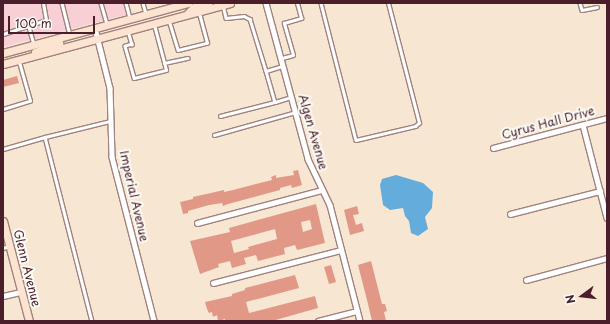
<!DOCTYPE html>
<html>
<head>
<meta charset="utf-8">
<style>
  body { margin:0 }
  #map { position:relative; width:610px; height:324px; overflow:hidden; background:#f7e6d2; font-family:"Playpen Sans",sans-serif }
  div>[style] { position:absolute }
  .built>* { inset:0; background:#f7cfd4 }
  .water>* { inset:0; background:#64acdb }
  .building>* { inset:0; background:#e29887 }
  .roads { filter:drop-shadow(1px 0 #a0827e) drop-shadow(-1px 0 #a0827e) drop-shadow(0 1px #a0827e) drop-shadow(0 -1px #a0827e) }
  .lane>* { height:2.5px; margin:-1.25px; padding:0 1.25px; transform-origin:1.25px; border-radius:1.25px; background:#fff }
  .street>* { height:4.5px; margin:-2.25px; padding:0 2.25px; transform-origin:2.25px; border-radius:2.25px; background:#fff }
  .secondary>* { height:7px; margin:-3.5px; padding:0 3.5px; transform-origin:3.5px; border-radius:3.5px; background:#fde4d0 }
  span { translate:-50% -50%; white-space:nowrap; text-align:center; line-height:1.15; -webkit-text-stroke:4px #fdfcf7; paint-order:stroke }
  .street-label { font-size:12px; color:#4a1f2b }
  .frame { position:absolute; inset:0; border:4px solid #4a1f2b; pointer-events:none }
  .north { position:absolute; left:562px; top:276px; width:40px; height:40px; -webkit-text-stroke:3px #fdfcf7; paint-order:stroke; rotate:255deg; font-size:11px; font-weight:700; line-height:16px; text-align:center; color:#4a1f2b }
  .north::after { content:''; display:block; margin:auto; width:14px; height:18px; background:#4a1f2b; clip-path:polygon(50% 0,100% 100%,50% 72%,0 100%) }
  .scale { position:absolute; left:8px; top:16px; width:87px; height:18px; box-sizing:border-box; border:2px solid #4a1f2b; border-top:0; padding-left:5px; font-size:12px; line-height:14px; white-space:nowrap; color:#4a1f2b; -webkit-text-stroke:3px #fdfcf7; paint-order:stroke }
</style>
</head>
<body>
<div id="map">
  <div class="built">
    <i style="clip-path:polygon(3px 3px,129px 3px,132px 13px,3px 47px)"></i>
  </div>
  <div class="water">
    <i style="clip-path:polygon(396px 175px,423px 183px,433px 192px,432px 208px,425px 217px,428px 229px,418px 236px,411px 233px,409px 221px,405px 216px,403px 208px,390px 210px,383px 205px,380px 185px,382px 179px)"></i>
  </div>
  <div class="building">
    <i style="clip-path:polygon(17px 76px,19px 83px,3px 87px,3px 80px)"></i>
    <i style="clip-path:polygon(298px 170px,302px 185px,292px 188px,291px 185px,280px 188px,280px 190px,228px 204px,223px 206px,222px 203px,209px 205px,188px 211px,188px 213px,183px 214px,180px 202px,193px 199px,193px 197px,224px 190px,224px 192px,233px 190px,272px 180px,271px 177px,276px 175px,276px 178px,294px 175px,293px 171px)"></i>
    <i style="clip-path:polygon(evenodd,316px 204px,325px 243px,297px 250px,295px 245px,284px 248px,285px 254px,258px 261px,256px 255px,244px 258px,246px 264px,232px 268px,230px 261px,218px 264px,219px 267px,200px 274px,190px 241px,230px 232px,229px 228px,316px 204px,310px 220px,312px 229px,303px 232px,301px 222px,310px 220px,316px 204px,275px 229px,277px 239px,248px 247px,249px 249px,234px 253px,231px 241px,275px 229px)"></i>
    <i style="clip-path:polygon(357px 206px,359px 214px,353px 215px,356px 225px,362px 223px,364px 231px,350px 235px,344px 210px)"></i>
    <i style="clip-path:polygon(371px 261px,382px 304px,385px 304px,387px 311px,384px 312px,386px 321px,372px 321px,368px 304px,358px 265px)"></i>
    <i style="clip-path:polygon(331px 265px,336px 282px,329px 284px,324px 267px)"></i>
    <i style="clip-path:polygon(295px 275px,299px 288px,246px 302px,249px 313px,315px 296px,318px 308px,272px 321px,225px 321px,225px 319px,218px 321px,217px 315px,213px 317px,212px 312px,209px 313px,207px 309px,205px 302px,232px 296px,232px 294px,245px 290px,245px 288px)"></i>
  </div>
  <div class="roads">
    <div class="lane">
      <i style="left:62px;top:3px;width:32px;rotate:76deg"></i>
      <i style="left:101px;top:3px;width:22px;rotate:74deg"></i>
      <i style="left:126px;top:3px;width:16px;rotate:75deg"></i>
      <i style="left:143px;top:3px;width:11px;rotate:75deg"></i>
      <i style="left:321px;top:3px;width:141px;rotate:75.7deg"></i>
      <i style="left:356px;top:140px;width:61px;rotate:-13.3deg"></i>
      <i style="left:415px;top:126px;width:5px;rotate:-37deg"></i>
      <i style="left:419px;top:123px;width:124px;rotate:-104.5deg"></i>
      <i style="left:580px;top:3px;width:7px;rotate:74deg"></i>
      <i style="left:582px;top:10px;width:15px;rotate:-11deg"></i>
      <i style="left:223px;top:5px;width:13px;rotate:77deg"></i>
      <i style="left:226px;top:18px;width:18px;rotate:-6deg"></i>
      <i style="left:244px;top:16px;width:7px;rotate:27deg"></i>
      <i style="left:250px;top:19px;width:54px;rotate:72.9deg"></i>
      <i style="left:266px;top:71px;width:17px;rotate:-17deg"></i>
      <i style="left:169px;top:20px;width:31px;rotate:73deg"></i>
      <i style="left:178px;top:50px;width:30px;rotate:-14deg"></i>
      <i style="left:207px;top:43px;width:31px;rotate:-105deg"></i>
      <i style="left:29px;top:27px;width:18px;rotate:74deg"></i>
      <i style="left:128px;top:31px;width:14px;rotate:73deg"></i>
      <i style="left:132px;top:44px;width:7px;rotate:164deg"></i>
      <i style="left:125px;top:46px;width:33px;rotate:74deg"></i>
      <i style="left:134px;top:78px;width:33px;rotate:-14deg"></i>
      <i style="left:166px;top:70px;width:47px;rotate:-104.9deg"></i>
      <i style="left:3px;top:34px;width:45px;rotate:-18deg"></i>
      <i style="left:46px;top:20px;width:17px;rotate:-100deg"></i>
      <i style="left:282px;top:58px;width:11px;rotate:-15deg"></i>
      <i style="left:293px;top:55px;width:33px;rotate:-106deg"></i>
      <i style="left:284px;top:23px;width:18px;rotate:-16deg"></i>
      <i style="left:301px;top:18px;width:16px;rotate:-105deg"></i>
      <i style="left:164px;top:63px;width:24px;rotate:-12deg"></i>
      <i style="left:266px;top:71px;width:32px;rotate:74deg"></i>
      <i style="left:275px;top:102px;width:17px;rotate:-17deg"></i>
      <i style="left:3px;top:109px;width:28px;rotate:-17deg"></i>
      <i style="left:30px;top:101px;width:41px;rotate:-105.8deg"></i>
      <i style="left:220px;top:116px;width:57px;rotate:-14.3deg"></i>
      <i style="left:214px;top:135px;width:85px;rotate:-15.7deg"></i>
      <i style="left:45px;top:137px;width:67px;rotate:-13.8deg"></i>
      <i style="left:3px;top:149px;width:44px;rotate:-15.9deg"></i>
      <i style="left:45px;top:137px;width:190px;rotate:75.7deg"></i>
      <i style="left:3px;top:248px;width:6px;rotate:-18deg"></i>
    </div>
    <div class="street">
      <i style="left:266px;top:3px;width:162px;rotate:74.9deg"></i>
      <i style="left:308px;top:159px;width:51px;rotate:64.4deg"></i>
      <i style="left:330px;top:205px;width:120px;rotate:75.5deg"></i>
      <i style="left:95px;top:28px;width:62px;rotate:76deg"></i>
      <i style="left:110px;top:88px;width:69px;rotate:88.3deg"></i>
      <i style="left:112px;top:157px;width:169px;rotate:75.6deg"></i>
      <i style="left:583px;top:125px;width:96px;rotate:75.5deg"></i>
      <i style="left:493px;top:148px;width:118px;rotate:-14.7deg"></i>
      <i style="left:510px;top:214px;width:93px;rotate:-14.3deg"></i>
      <i style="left:197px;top:223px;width:129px;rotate:-14.8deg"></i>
      <i style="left:526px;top:280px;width:84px;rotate:-15.2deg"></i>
      <i style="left:213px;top:283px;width:132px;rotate:-14.5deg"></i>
      <i style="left:3px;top:296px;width:18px;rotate:-13deg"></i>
      <i style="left:318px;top:321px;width:40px;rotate:-14.4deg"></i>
    </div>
    <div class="secondary">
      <i style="left:188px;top:13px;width:8px;rotate:-45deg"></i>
      <i style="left:194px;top:7px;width:15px;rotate:-16deg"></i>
      <i style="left:35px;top:52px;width:26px;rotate:-21deg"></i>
      <i style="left:3px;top:53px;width:192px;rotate:-15.1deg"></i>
      <i style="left:3px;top:64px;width:235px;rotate:-15deg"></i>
      <i style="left:3px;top:221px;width:103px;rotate:75.4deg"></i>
    </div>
  </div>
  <div class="street-label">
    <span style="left:548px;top:123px;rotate:-15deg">Cyrus Hall Drive</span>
    <span style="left:313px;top:132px;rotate:74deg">Algen Avenue</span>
    <span style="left:134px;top:196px;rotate:77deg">Imperial Avenue</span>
    <span style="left:27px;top:268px;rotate:76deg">Glenn Avenue</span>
  </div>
  <div class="frame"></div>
  <div class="north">N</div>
  <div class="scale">100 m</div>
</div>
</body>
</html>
